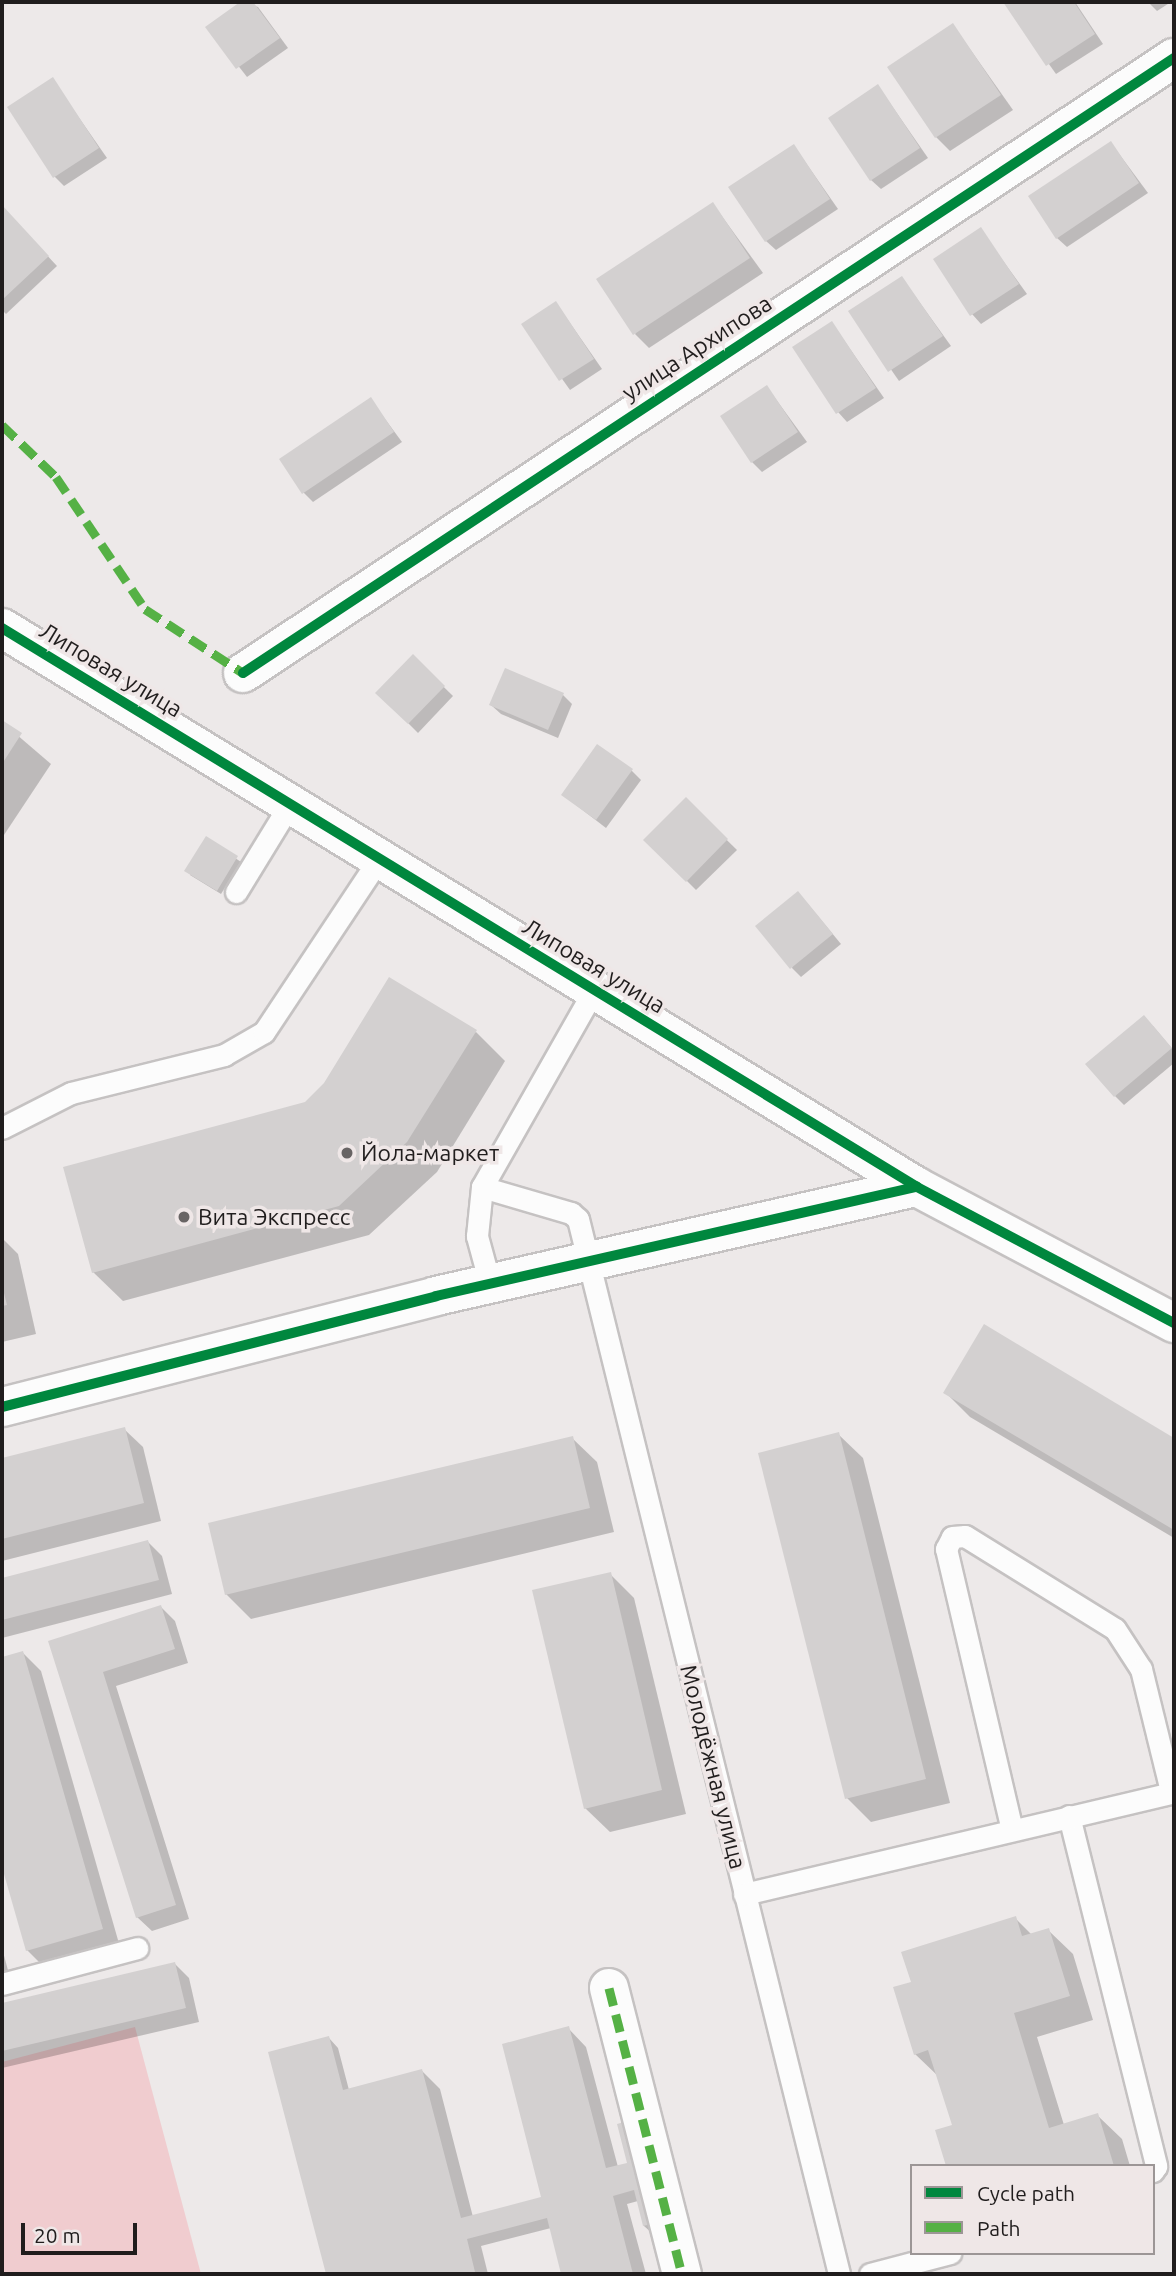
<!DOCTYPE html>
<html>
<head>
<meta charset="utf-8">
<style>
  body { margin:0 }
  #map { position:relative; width:1176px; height:2276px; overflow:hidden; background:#ede9e9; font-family:Ubuntu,sans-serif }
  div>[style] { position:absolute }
  .green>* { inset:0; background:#f0cccf }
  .shadow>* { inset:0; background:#0003 }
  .building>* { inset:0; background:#d3d0d0 }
  .roads { filter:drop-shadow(2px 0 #c5c2c2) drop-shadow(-2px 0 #c5c2c2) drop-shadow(0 2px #c5c2c2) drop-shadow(0 -2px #c5c2c2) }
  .service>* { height:21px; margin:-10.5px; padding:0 10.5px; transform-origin:10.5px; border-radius:10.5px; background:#fcfcfc }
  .minor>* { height:38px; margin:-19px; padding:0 19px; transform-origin:19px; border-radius:19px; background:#fcfcfc }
  .quiet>* { height:9px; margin-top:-4.5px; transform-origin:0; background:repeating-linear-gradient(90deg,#55b145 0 18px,transparent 0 27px) }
  .cycleway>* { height:10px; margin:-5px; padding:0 5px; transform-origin:5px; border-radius:5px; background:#00873e }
  .dots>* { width:19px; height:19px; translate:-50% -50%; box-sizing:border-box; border:4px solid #efe7e7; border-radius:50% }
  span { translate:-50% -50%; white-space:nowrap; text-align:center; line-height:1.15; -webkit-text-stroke:7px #efe7e7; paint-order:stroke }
  .street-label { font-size:23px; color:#201d1d }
  .poi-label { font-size:23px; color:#201d1d }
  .left { translate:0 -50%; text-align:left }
  .frame { position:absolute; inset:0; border:4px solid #201d1d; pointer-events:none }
  .legend { position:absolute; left:910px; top:2164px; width:245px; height:91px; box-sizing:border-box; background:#efe7e7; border:2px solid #9c9696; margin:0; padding:9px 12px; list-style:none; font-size:21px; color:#201d1d }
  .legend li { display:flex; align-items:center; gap:14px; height:35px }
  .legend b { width:35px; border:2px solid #9c9696 }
  .scale { position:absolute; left:21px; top:2223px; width:116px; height:32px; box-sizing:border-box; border:4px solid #201d1d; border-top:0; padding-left:9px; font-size:21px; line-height:24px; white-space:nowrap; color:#201d1d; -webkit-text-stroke:5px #efe7e7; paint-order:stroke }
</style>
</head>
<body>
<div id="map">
  <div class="green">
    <i style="clip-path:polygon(135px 2027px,201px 2274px,2px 2274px,2px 2062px)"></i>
  </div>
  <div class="shadow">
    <i style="clip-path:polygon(243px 2px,258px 7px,288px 48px,247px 77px,208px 27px)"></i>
    <i style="clip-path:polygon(1005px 2px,1075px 2px,1103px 44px,1056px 74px)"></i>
    <i style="clip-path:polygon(1148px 2px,1171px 2px,1157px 11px)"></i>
    <i style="clip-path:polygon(953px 25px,1013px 110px,950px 151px,936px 137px)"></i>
    <i style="clip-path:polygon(52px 79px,107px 158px,64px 186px,54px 176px)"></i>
    <i style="clip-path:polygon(878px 86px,928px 158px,881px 189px,871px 180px)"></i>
    <i style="clip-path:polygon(1111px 143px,1148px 193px,1067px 247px,1057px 238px)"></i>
    <i style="clip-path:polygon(794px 146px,838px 209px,776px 250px,766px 241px)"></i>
    <i style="clip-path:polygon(713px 204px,763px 273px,649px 348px,635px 334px)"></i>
    <i style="clip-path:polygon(2px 207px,57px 266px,6px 314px,2px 310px)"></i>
    <i style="clip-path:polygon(980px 229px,1027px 294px,981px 324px,972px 314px)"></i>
    <i style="clip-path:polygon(902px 278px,951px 346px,899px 381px,851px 312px)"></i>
    <i style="clip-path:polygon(556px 303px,602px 369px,570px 390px,523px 324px)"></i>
    <i style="clip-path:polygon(832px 323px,884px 398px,847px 422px,838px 412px)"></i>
    <i style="clip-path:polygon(767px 387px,807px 442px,762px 472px,752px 462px)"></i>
    <i style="clip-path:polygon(371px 400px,402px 442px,313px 502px,303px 492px)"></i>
    <i style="clip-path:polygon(413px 657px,453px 696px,418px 733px,378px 693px)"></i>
    <i style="clip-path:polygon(563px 695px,572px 704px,558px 738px,501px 714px,491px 705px)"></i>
    <i style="clip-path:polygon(2px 722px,51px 764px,2px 838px)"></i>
    <i style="clip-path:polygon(631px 770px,641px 780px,606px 828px,563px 795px)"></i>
    <i style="clip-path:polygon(686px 800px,737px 850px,696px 890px,646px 840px)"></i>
    <i style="clip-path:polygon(206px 838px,241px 862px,221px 894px,190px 875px)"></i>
    <i style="clip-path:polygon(807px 903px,841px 944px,801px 977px,792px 968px)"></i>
    <i style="clip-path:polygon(1153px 1026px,1174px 1051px,1174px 1063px,1124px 1105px,1115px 1096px)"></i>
    <i style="clip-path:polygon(476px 1032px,505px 1061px,437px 1172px,369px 1235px,123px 1301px,93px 1272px,306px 1103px)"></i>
    <i style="clip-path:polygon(2px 1238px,18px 1254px,36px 1334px,2px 1342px)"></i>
    <i style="clip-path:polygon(984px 1327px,1174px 1440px,1174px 1538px,970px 1417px,945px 1392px)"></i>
    <i style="clip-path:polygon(124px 1429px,143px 1447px,161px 1521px,2px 1561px,2px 1459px)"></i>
    <i style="clip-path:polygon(838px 1434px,863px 1458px,950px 1803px,871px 1822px,847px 1798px)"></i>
    <i style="clip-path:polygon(572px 1438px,597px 1462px,614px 1532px,251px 1619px,226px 1594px)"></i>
    <i style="clip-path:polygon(148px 1542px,162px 1556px,172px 1594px,2px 1638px,2px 1580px)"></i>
    <i style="clip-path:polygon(610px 1574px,634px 1598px,686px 1814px,610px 1832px,585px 1808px)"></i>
    <i style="clip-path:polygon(161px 1607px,175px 1621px,188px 1663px,116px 1686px,189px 1919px,152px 1931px,137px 1917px,50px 1642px)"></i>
    <i style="clip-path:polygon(23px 1653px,41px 1671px,120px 1947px,45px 1968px,27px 1950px,2px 1861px,2px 1659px)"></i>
    <i style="clip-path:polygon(1015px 1918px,1032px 1935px,1048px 1930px,1073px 1954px,1093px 2020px,1037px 2037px,1064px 2125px,1097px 2115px,1122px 2139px,1130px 2166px,948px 2166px,954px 2126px,939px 2077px,915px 2054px,913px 1983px)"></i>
    <i style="clip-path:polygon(2px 1948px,9px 1974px,2px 1976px)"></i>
    <i style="clip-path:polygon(175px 1964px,189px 1978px,199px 2022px,2px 2068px,2px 2005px)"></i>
    <i style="clip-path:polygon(568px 2028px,586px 2047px,618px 2167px,629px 2164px,654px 2235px,644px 2226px,638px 2201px,627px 2204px,646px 2274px,563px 2274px,551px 2228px,481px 2246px,488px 2274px,328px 2274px,271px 2053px,329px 2038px,338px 2048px,349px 2090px,422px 2071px,440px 2089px,473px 2217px,541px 2199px)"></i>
  </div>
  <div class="building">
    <i style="clip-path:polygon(240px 2px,253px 2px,280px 38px,236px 69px,205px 27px)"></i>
    <i style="clip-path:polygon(1003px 2px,1074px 2px,1095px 34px,1046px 66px)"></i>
    <i style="clip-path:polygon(953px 23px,1001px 95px,935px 138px,887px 67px)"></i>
    <i style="clip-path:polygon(53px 77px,99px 148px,53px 178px,7px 107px)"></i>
    <i style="clip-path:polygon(878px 84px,920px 148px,870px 181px,828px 118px)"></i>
    <i style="clip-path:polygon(1111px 141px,1139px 183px,1056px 239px,1028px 196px)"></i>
    <i style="clip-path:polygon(794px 144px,830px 199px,765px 242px,728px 187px)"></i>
    <i style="clip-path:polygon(713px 202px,750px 258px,633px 335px,596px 279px)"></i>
    <i style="clip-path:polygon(2px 205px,49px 256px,2px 300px)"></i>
    <i style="clip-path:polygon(981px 227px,1019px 284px,970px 316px,933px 259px)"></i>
    <i style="clip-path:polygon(902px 276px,943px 336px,888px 372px,848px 311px)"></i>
    <i style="clip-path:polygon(556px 301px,594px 359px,559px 381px,521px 324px)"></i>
    <i style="clip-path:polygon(832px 321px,876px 388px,836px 414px,792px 347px)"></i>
    <i style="clip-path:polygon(767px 385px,798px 432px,751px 463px,720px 416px)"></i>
    <i style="clip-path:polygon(371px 397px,394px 432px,302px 494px,279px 459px)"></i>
    <i style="clip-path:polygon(413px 654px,445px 686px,408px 724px,375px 693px)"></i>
    <i style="clip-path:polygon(505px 668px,564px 693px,548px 730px,489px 705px)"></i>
    <i style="clip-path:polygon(2px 720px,22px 733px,2px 764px)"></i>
    <i style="clip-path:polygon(597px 744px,633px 769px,596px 820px,561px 795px)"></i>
    <i style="clip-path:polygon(686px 797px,728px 839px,686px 882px,643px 840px)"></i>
    <i style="clip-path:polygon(206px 836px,238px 856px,217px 891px,184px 871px)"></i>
    <i style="clip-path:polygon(798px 891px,833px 934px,790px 969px,755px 926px)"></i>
    <i style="clip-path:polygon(389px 977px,477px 1030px,407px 1142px,339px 1206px,92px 1273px,63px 1167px,305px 1102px,324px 1083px)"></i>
    <i style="clip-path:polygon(1144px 1015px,1172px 1048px,1114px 1097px,1085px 1064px)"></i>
    <i style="clip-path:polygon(2px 1285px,7px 1305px,2px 1306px)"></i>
    <i style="clip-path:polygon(984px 1324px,1174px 1438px,1174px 1530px,943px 1393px)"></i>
    <i style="clip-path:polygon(125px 1427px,144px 1503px,2px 1539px,2px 1458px)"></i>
    <i style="clip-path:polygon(839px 1432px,926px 1779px,845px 1799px,758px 1453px)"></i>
    <i style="clip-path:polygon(573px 1436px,590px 1508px,225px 1595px,208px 1523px)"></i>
    <i style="clip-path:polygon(148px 1540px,159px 1580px,2px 1620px,2px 1578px)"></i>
    <i style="clip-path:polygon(611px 1572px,662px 1790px,584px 1809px,532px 1590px)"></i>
    <i style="clip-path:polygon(161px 1605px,175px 1649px,103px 1672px,176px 1905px,136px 1918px,48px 1641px)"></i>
    <i style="clip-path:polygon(23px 1651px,103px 1929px,26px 1951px,2px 1867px,2px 1657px)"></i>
    <i style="clip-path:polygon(1016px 1916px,1022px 1936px,1049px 1928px,1070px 1996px,1014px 2013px,1049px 2128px,1098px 2113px,1114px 2166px,946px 2166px,935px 2130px,952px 2125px,928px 2050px,914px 2055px,893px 1987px,911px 1982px,901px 1952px)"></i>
    <i style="clip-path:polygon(175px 1962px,186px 2008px,2px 2051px,2px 2003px)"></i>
    <i style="clip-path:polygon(569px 2026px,606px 2168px,627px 2163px,617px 2124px,635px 2119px,661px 2222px,643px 2226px,634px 2190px,613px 2196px,633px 2274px,561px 2274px,547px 2218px,467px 2239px,475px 2272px,326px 2274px,268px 2052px,329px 2036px,343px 2090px,422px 2069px,461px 2218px,541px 2197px,502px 2044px)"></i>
  </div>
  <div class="roads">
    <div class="service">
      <i style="left:236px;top:892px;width:103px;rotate:-58.5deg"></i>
      <i style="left:2px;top:1128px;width:77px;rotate:-26.9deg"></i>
      <i style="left:71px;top:1093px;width:158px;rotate:-13.9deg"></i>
      <i style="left:224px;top:1055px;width:46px;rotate:-29.9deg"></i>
      <i style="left:264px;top:1032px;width:208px;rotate:-56.4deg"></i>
      <i style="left:482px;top:1187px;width:93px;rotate:16.3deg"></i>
      <i style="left:571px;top:1213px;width:9px;rotate:41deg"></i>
      <i style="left:578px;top:1219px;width:1087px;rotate:76.1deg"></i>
      <i style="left:490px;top:1284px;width:50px;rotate:-105.2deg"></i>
      <i style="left:477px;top:1236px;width:49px;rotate:-84.2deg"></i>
      <i style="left:482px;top:1187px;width:227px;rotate:-60.4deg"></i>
      <i style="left:1069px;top:1816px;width:361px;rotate:76deg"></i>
      <i style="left:1156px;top:2166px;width:6px;rotate:121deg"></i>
      <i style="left:1012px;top:1830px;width:289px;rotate:-103.2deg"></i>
      <i style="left:946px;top:1549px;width:13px;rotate:-63deg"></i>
      <i style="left:952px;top:1537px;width:13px;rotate:-4deg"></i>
      <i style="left:965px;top:1536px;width:176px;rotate:31.8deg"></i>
      <i style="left:1115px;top:1629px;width:48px;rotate:57deg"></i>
      <i style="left:1141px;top:1669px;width:126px;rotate:76.2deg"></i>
      <i style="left:744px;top:1894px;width:442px;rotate:-13.3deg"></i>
      <i style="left:2px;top:1984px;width:140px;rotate:-14.9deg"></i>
      <i style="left:870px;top:2274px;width:83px;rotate:-14.7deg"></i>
    </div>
    <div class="minor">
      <i style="left:2px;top:628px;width:1072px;rotate:31.42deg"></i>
      <i style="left:917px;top:1187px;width:291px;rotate:27.9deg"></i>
      <i style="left:243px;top:673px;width:1116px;rotate:-33.45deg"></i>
      <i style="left:2px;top:1407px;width:448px;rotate:-14.3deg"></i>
      <i style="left:436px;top:1296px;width:493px;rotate:-12.8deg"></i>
      <i style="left:609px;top:1988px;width:295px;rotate:75.7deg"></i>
    </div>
  </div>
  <div class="quiet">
    <i style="left:2px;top:425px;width:75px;rotate:43.9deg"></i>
    <i style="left:56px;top:477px;width:159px;rotate:56deg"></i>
    <i style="left:145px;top:609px;width:117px;rotate:33.1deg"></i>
    <i style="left:609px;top:1988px;width:295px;rotate:75.7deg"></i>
  </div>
  <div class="cycleway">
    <i style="left:2px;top:628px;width:1072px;rotate:31.42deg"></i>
    <i style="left:917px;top:1187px;width:291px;rotate:27.9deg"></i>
    <i style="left:243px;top:673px;width:1116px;rotate:-33.45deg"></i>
    <i style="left:2px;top:1407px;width:448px;rotate:-14.3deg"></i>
    <i style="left:436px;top:1296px;width:493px;rotate:-12.8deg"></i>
  </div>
  <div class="dots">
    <i style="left:347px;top:1153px;background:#686464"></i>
    <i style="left:184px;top:1217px;background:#686464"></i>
  </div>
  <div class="street-label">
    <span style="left:697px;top:348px;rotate:-33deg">улица Архипова</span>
    <span style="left:111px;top:670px;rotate:31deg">Липовая улица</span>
    <span style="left:594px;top:966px;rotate:31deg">Липовая улица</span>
    <span style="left:713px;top:1767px;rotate:76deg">Молодёжная улица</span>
  </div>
  <div class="poi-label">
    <span class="left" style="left:361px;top:1153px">Йола-маркет</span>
    <span class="left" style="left:198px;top:1217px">Вита Экспресс</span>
  </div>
  <div class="frame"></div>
  <ul class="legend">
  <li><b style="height:9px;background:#00873e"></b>Cycle path</li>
  <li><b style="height:9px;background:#55b145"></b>Path</li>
  </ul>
  <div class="scale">20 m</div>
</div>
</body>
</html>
